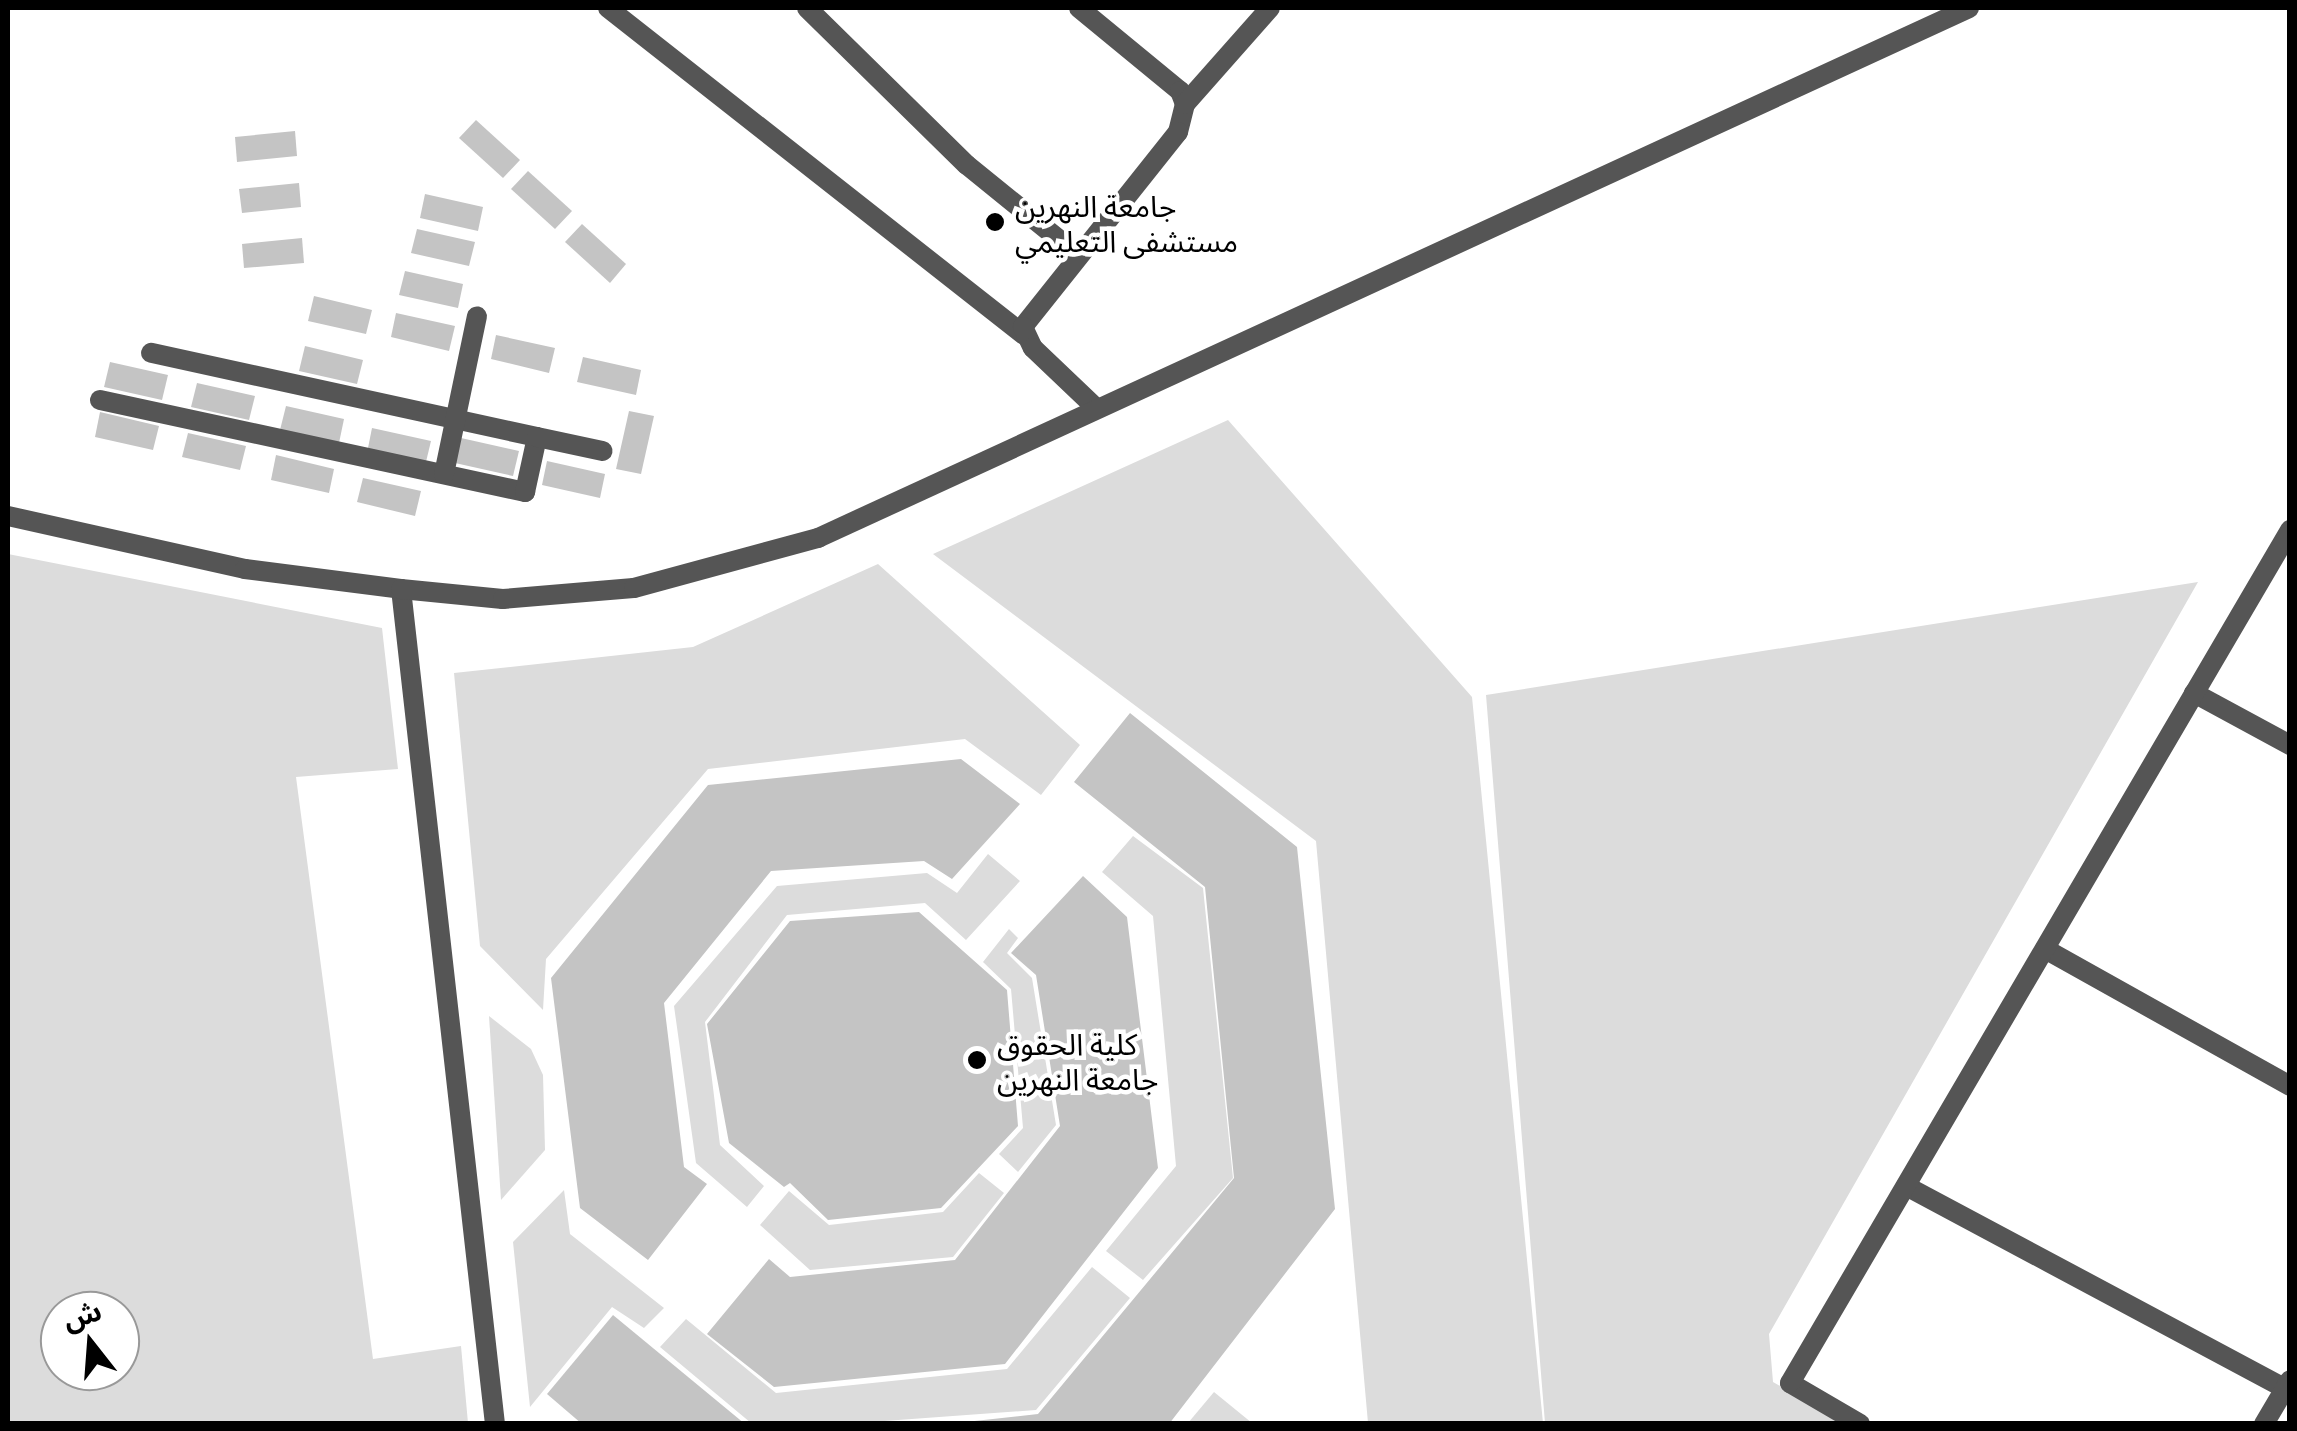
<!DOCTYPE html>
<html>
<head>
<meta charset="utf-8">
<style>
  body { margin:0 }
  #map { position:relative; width:2297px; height:1431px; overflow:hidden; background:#fff; font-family:"Exo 2","Noto Sans Arabic",sans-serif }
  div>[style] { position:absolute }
  .green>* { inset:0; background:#dcdcdc }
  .building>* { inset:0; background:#c4c4c4 }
  .service>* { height:20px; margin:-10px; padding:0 10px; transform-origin:10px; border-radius:10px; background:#555 }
  .minor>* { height:20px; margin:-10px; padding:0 10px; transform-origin:10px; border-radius:10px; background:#555 }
  .dots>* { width:28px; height:28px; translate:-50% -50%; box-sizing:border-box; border:5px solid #fff; border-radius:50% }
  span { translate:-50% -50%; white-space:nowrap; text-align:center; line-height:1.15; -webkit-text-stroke:9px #fff; paint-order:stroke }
  .poi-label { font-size:30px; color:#000 }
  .left { translate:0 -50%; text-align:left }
  .frame { position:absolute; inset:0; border:10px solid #000; pointer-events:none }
  .north { position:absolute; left:40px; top:1291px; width:100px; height:100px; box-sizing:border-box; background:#fff; border:2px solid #999; border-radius:50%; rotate:343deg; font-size:28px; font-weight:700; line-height:40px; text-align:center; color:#000 }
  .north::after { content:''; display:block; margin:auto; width:35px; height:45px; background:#000; clip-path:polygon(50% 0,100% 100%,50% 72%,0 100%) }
</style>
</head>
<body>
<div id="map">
  <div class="green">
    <i style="clip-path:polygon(1228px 420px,1472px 697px,1543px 1423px,1368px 1423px,1316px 841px,933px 554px)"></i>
    <i style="clip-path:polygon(evenodd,8px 554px,382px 628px,398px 769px,296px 777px,373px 1359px,461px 1346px,468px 1423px,8px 1423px,8px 554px,60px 1311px,120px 1311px,120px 1371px,60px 1371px,60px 1311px)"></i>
    <i style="clip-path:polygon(878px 564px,1080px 745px,1041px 795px,965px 739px,708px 769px,546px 959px,543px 1010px,480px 946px,454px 673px,693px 647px)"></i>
    <i style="clip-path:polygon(2198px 582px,1769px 1334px,1773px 1382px,1846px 1423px,1545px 1423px,1486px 695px)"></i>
    <i style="clip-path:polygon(1133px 836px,1203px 888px,1233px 1178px,1143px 1280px,1106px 1251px,1176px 1166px,1153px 916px,1102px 872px)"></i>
    <i style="clip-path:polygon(988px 854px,1020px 881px,966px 940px,925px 903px,787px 915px,705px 1022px,720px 1145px,764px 1186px,747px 1207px,696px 1163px,674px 1006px,777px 886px,927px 873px,957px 893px)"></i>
    <i style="clip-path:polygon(1009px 929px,1018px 938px,1007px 953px,1032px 978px,1056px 1125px,1018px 1172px,999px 1154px,1023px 1128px,1011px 989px,983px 962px)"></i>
    <i style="clip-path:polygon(489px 1016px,531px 1049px,543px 1075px,545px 1150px,501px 1200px)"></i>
    <i style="clip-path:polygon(979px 1173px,1004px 1193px,953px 1257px,810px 1270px,760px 1225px,789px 1191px,829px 1225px,943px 1212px)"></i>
    <i style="clip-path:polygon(564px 1190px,570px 1234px,664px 1308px,644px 1328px,612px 1307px,530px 1407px,513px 1242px)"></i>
    <i style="clip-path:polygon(1092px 1267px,1130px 1298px,1036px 1410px,857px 1423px,751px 1423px,660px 1347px,686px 1319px,776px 1393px,1007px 1369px)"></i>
    <i style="clip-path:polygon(1214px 1392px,1252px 1423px,1188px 1423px)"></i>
  </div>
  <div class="building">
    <i style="clip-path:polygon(476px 120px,520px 160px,503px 178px,459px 138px)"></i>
    <i style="clip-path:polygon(295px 131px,297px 156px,237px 162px,235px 137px)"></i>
    <i style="clip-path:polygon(528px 171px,572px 211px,555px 229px,511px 189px)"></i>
    <i style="clip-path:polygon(299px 183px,301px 207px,242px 213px,239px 189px)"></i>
    <i style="clip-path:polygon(425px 194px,483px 207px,478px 231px,420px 218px)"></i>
    <i style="clip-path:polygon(582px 224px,626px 264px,610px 283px,565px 242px)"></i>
    <i style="clip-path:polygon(417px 229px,475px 242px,469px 266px,411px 253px)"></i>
    <i style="clip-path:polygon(302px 238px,304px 263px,244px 268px,242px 244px)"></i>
    <i style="clip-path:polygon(405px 271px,463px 284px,458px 308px,399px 295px)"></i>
    <i style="clip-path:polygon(314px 296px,372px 310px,366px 334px,308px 321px)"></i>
    <i style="clip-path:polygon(396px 313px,455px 326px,449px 351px,391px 337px)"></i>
    <i style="clip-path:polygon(496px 335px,555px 348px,549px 373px,491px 359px)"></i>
    <i style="clip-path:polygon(305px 346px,363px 360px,357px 384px,299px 371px)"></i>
    <i style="clip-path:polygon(583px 357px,641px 370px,636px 395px,577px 382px)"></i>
    <i style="clip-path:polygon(110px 362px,168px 375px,162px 400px,104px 387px)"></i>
    <i style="clip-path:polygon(197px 383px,255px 396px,249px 420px,191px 407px)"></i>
    <i style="clip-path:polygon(286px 406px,344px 419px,339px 443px,280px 430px)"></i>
    <i style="clip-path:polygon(629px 411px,654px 416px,641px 474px,616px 469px)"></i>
    <i style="clip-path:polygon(100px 412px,159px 426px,153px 450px,95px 437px)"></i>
    <i style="clip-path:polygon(372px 428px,431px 441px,425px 466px,367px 453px)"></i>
    <i style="clip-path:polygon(188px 433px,246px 446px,240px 470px,182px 457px)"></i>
    <i style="clip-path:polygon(461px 438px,519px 451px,513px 476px,455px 463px)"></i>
    <i style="clip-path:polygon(276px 455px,334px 469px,329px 493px,271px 480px)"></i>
    <i style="clip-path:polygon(547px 461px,605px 474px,600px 498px,542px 485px)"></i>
    <i style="clip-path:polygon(363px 478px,421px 491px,415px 516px,357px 502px)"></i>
    <i style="clip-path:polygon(1130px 713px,1297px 847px,1335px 1209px,1169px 1424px,947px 1424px,1038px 1414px,1234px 1178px,1205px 887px,1074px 782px)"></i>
    <i style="clip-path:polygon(961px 759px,1020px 804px,952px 879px,924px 861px,771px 871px,664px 1003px,684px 1167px,707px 1184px,648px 1260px,580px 1208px,551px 978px,708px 785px)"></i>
    <i style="clip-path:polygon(1083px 876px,1127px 917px,1158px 1168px,1005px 1364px,774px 1387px,707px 1334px,769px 1259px,790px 1277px,955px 1260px,1060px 1126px,1036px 975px,1011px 953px)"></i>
    <i style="clip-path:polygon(919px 912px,1007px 990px,1018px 1126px,941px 1208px,828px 1220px,790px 1183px,784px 1187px,729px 1143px,707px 1024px,790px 921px)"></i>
    <i style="clip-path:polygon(613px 1315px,745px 1424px,582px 1424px,547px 1394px)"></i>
  </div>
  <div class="service">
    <i style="left:608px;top:8px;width:529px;rotate:38.17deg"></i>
    <i style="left:807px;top:8px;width:224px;rotate:44.5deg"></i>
    <i style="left:967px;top:165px;width:143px;rotate:39deg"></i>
    <i style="left:1079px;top:8px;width:131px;rotate:39.4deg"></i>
    <i style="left:1180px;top:91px;width:14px;rotate:69deg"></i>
    <i style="left:1185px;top:104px;width:29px;rotate:104deg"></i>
    <i style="left:1178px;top:132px;width:249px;rotate:128.5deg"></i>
    <i style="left:1023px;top:327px;width:23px;rotate:65deg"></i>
    <i style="left:1033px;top:348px;width:87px;rotate:43.6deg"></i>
    <i style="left:1185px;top:104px;width:128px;rotate:-48.5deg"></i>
    <i style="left:100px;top:400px;width:435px;rotate:12.2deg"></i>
    <i style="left:525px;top:492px;width:56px;rotate:-77.7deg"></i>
    <i style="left:537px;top:437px;width:395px;rotate:-167.7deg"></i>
    <i style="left:537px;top:437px;width:67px;rotate:12deg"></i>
    <i style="left:444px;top:474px;width:161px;rotate:-78.2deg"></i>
    <i style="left:401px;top:589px;width:840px;rotate:83.58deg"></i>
    <i style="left:2194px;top:693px;width:109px;rotate:28.4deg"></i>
    <i style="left:2045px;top:949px;width:281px;rotate:29.2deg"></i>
    <i style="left:1906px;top:1186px;width:429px;rotate:28.1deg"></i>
    <i style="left:1860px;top:1424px;width:81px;rotate:-149.6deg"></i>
    <i style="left:1790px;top:1383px;width:989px;rotate:-59.62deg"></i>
    <i style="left:2264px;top:1424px;width:51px;rotate:-59.4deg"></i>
  </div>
  <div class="minor">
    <i style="left:8px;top:516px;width:243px;rotate:12.6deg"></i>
    <i style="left:245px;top:569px;width:157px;rotate:7.3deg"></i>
    <i style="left:401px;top:589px;width:102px;rotate:5.6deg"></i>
    <i style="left:503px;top:599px;width:131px;rotate:-4.8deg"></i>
    <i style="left:634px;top:588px;width:191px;rotate:-15.2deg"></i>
    <i style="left:818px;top:538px;width:1267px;rotate:-24.72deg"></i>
  </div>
  <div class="dots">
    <i style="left:995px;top:222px;background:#000"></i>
    <i style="left:977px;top:1060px;background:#000"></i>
  </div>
  <div class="poi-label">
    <span class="left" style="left:1015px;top:222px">جامعة النهرين<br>مستشفى التعليمي</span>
    <span class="left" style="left:997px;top:1060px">كلية الحقوق<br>جامعة النهرين</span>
  </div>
  <div class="frame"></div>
  <div class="north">ش</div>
</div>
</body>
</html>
